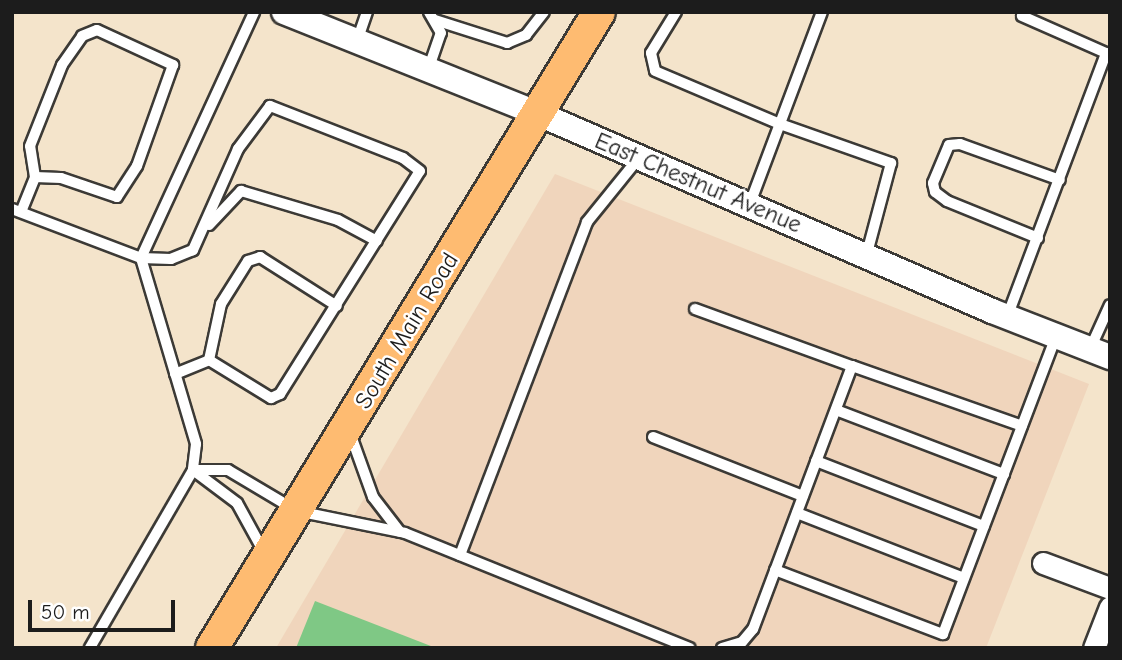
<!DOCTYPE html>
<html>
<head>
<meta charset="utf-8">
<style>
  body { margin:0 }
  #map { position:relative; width:1122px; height:660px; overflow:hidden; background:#f4e4cb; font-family:"Comic Neue",sans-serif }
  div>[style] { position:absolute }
  .built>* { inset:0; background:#f0d5bc }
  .green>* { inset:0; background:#7fc885 }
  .roads { filter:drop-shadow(2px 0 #3c3a36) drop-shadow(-2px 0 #3c3a36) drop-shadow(0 2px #3c3a36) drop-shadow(0 -2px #3c3a36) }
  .service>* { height:10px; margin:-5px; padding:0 5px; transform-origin:5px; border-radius:5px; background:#fff }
  .minor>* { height:21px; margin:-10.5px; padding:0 10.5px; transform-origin:10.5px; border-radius:10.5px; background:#fff }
  .tertiary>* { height:24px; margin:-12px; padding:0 12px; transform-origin:12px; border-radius:12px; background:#fff }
  .primary>* { height:32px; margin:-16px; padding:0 16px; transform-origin:16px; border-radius:16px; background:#febb71 }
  span { translate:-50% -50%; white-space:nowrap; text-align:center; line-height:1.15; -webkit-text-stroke:5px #fff; paint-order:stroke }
  .street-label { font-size:24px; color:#1c1c1c }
  .frame { position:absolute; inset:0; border:14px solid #1c1c1c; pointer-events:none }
  .scale { position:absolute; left:28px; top:600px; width:147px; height:32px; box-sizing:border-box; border:4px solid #1c1c1c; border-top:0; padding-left:9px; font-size:21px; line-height:24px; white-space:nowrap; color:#1c1c1c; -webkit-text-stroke:5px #fff; paint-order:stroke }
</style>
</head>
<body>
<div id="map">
  <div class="built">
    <i style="clip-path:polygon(555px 174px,1089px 384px,986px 648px,276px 648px)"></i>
  </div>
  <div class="green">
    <i style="clip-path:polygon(315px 601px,436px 648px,296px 648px)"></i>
  </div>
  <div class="roads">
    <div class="service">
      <i style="left:676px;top:12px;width:48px;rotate:121.4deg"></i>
      <i style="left:651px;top:53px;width:18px;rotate:77deg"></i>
      <i style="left:655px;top:71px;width:136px;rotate:23deg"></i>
      <i style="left:780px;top:124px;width:118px;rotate:19.4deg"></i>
      <i style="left:891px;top:163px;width:97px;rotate:104.9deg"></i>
      <i style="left:435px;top:20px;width:76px;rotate:17.7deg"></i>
      <i style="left:507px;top:43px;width:21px;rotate:-23deg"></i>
      <i style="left:526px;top:35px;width:29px;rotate:-52deg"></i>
      <i style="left:357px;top:41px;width:31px;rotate:-71deg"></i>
      <i style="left:428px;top:70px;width:39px;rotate:-71deg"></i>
      <i style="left:441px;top:33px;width:24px;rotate:-120deg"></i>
      <i style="left:749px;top:206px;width:207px;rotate:-69.4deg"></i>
      <i style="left:12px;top:209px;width:138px;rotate:20.8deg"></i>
      <i style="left:141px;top:258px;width:194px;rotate:73.5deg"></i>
      <i style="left:196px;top:444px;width:26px;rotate:97deg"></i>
      <i style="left:193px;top:470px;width:206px;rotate:120.1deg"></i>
      <i style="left:21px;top:212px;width:38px;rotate:-68deg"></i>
      <i style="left:35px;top:177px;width:31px;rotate:-99deg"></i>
      <i style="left:30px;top:146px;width:87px;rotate:-68.4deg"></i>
      <i style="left:62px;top:65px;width:35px;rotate:-55deg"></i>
      <i style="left:82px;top:36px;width:16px;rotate:-22deg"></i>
      <i style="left:97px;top:30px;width:84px;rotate:24.7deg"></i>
      <i style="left:173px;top:65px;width:107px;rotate:109.6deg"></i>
      <i style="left:137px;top:166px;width:37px;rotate:123deg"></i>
      <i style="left:117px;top:197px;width:59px;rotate:-161.3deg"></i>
      <i style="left:61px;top:178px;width:26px;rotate:-178deg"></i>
      <i style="left:209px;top:225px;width:47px;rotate:-46.7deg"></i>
      <i style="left:241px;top:191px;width:101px;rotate:16.6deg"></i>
      <i style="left:338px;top:220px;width:44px;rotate:28.3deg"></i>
      <i style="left:1038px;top:238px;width:98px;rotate:-157.9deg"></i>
      <i style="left:947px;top:201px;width:15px;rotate:-143deg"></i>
      <i style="left:935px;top:192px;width:9px;rotate:-103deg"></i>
      <i style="left:933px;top:183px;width:41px;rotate:-67.2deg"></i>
      <i style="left:949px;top:145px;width:11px;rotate:-5deg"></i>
      <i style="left:960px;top:144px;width:106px;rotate:19.8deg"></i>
      <i style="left:695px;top:309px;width:167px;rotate:20deg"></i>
      <i style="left:852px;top:366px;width:281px;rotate:110.6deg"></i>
      <i style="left:753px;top:629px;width:17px;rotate:130deg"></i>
      <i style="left:742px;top:642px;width:21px;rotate:163deg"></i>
      <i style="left:1007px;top:317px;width:282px;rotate:-69.4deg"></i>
      <i style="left:1106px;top:53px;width:92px;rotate:-156.2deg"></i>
      <i style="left:1090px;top:349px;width:48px;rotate:-65.6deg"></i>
      <i style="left:209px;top:360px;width:73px;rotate:31.5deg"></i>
      <i style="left:271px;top:398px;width:10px;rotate:-24deg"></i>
      <i style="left:280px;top:394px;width:263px;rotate:-57.9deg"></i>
      <i style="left:420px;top:171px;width:21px;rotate:-143deg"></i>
      <i style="left:403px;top:158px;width:143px;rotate:-158.6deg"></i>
      <i style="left:270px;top:106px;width:54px;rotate:126.7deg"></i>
      <i style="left:238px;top:149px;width:111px;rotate:114deg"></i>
      <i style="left:193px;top:250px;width:24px;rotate:158deg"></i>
      <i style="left:171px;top:259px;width:30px;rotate:-178deg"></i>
      <i style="left:141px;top:258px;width:271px;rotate:-65.3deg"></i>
      <i style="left:209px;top:360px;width:57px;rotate:-77.9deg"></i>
      <i style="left:221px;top:304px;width:51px;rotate:-57.9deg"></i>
      <i style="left:248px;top:261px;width:13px;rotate:-18deg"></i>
      <i style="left:260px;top:257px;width:91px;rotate:32.5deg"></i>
      <i style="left:852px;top:366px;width:180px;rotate:19.4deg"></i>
      <i style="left:175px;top:374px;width:37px;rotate:-22deg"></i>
      <i style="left:836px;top:410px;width:180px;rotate:20.9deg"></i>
      <i style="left:350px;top:433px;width:68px;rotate:70.2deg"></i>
      <i style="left:373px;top:497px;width:44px;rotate:52.4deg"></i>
      <i style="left:653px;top:437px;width:161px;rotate:21.5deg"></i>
      <i style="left:816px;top:461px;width:180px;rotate:21.2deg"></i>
      <i style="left:193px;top:470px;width:35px"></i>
      <i style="left:228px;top:470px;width:80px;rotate:30.7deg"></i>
      <i style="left:297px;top:511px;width:110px;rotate:11.5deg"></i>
      <i style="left:405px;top:533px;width:307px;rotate:22deg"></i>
      <i style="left:193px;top:470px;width:55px;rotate:36.9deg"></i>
      <i style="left:237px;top:503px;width:58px;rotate:61.2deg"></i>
      <i style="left:797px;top:513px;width:179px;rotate:21.3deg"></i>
      <i style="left:460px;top:555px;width:356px;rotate:-69.1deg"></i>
      <i style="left:587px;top:222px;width:81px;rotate:-51deg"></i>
      <i style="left:775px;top:570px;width:180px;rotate:20.9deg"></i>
      <i style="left:943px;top:634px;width:319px;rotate:-69.2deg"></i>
    </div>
    <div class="minor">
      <i style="left:1043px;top:563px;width:72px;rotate:20.5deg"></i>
      <i style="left:1094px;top:648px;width:44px;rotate:-68.7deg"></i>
    </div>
    <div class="tertiary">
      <i style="left:284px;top:12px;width:275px;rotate:21.8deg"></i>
      <i style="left:539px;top:114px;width:494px;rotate:23.5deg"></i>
      <i style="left:992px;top:311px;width:127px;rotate:21.3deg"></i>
    </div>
    <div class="primary">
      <i style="left:212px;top:648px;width:744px;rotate:-58.68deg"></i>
    </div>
  </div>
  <div class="street-label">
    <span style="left:698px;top:183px;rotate:23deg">East Chestnut Avenue</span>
    <span style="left:407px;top:331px;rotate:-59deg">South Main Road</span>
  </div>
  <div class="frame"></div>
  <div class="scale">50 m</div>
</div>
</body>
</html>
